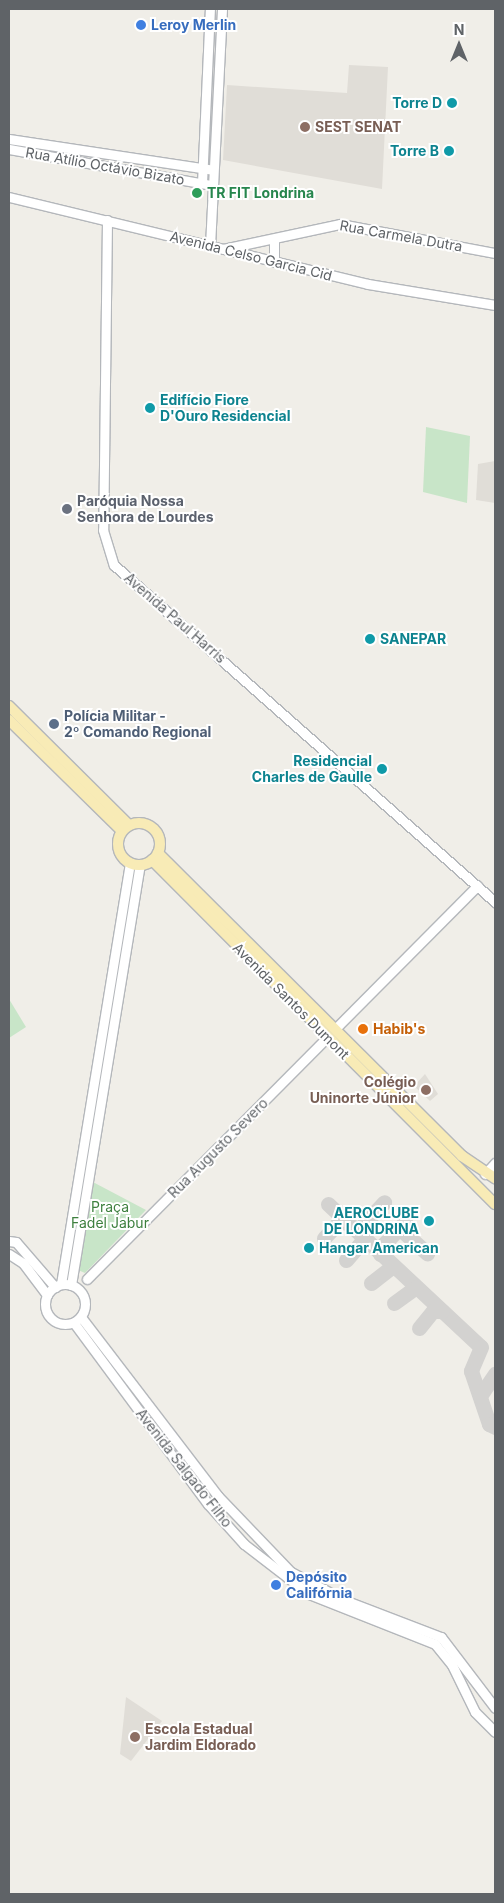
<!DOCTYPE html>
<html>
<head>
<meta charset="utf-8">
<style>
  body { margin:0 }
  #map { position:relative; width:504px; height:1903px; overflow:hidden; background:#f0eee8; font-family:Inter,sans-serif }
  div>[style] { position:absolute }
  .education>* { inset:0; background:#e0ddd7 }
  .green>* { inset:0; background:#c8e5c8 }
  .taxiway>* { height:15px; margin:-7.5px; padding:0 7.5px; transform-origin:7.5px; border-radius:7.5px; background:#d3d2d0 }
  .roads { filter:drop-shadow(1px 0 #b4b7bb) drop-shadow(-1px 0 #b4b7bb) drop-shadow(0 1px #b4b7bb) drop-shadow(0 -1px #b4b7bb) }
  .secondary>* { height:9px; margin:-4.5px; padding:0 4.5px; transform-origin:4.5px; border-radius:4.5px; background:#fff }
  .secondary>.ring { margin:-4.5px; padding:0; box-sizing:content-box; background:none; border:9px solid #fff; border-radius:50% }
  .primary>* { height:10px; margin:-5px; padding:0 5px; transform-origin:5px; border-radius:5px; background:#f8ebb6 }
  .primary>.ring { margin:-5px; padding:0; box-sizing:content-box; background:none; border:10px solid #f8ebb6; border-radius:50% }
  .dots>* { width:14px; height:14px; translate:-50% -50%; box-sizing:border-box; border:2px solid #fff; border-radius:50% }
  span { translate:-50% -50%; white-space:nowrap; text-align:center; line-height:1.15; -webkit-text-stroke:4px #fff; paint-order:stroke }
  .shop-label { font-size:14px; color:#366cbe; font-weight:700 }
  .left { translate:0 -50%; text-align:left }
  .culture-label { font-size:14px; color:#0d838f; font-weight:700 }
  .right { translate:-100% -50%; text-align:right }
  .education-label { font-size:14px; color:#785e54; font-weight:700 }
  .street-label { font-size:14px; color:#5f6367 }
  .leisure-label { font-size:14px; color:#27864d; font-weight:700 }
  .worship-label { font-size:14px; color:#5b616d; font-weight:700 }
  .service-label { font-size:14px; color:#4e5e75; font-weight:700 }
  .food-label { font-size:14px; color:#c56008; font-weight:700 }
  .park-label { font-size:14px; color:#3e803f }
  .frame { position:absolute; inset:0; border:10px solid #5f6367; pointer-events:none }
  .north { position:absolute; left:434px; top:20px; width:50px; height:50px; -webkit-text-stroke:4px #fff; paint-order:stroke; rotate:0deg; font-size:14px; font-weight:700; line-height:20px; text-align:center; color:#5f6367 }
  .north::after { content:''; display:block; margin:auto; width:18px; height:22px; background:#5f6367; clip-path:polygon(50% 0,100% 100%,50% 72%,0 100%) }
</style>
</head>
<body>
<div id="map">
  <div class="education">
    <i style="clip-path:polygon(349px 65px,388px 67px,382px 189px,223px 160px,227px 85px,347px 93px)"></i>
    <i style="clip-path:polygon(495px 461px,495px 503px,476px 500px,478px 464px)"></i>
    <i style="clip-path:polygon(425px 1074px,438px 1094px,430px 1101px,414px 1086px)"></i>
    <i style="clip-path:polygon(126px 1697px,162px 1721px,131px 1761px,120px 1754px)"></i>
  </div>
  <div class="green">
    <i style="clip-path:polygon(426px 427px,470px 436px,467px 503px,423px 492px)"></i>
    <i style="clip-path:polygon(9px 999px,26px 1027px,9px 1038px)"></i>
    <i style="clip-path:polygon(91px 1181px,146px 1210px,85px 1273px,78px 1270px)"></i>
  </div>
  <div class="taxiway">
    <i style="left:328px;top:1204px;width:209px;rotate:43.1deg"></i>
    <i style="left:481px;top:1347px;width:26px;rotate:113deg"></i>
    <i style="left:471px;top:1371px;width:56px;rotate:71.2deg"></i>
    <i style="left:489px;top:1424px;width:7px;rotate:27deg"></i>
    <i style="left:399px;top:1228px;width:38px;rotate:42deg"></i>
    <i style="left:361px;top:1236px;width:9px;rotate:-90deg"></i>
    <i style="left:361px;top:1227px;width:34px;rotate:-47deg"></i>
    <i style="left:324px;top:1238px;width:22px;rotate:-47deg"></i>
    <i style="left:339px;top:1222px;width:8px;rotate:7deg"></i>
    <i style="left:380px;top:1254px;width:7px;rotate:-82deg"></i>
    <i style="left:381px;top:1247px;width:35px;rotate:-46deg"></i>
    <i style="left:346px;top:1260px;width:20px;rotate:-49deg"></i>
    <i style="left:359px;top:1245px;width:10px;rotate:-11deg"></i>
    <i style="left:371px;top:1283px;width:28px;rotate:-38deg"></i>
    <i style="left:394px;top:1303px;width:27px;rotate:-36deg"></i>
    <i style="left:419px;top:1328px;width:22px;rotate:-51deg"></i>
    <i style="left:433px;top:1311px;width:9px"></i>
    <i style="left:480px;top:1396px;width:27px;rotate:-56deg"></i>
  </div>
  <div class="roads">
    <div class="secondary">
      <i style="left:9px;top:139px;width:206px;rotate:8.6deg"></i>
      <i style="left:9px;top:149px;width:206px;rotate:10.1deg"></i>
      <i style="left:202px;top:183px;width:174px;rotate:-87.4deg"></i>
      <i style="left:9px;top:197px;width:369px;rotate:13.6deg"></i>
      <i style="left:368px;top:284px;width:129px;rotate:9.4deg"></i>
      <i style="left:107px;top:220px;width:310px;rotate:90.7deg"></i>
      <i style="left:103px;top:530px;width:37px;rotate:73deg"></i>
      <i style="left:114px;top:565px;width:509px;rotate:41.49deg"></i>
      <i style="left:274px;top:240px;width:22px;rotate:90deg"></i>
      <i style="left:210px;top:246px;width:237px;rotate:-87.1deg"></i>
      <i style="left:223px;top:249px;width:120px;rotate:-12.1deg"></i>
      <i style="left:340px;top:224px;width:158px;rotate:10.6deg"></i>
      <i style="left:335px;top:1029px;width:202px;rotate:-45.2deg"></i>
      <i style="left:485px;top:1174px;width:15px;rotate:-48deg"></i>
      <i style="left:9px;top:1241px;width:7px;rotate:8deg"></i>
      <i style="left:16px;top:1242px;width:60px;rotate:49.1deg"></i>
      <i style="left:9px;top:1254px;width:17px;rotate:33deg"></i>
      <i style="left:23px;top:1263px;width:40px;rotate:53deg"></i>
      <i style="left:87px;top:1279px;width:341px;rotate:-45.2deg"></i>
      <i class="ring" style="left:45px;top:1284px;width:31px;height:31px"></i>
      <i style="left:61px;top:1284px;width:427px;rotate:-80.7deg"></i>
      <i style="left:71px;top:1285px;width:426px;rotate:-80.7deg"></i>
      <i style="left:81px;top:1317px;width:225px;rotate:52.6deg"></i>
      <i style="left:218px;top:1496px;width:105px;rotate:46.2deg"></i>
      <i style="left:291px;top:1572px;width:60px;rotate:27.8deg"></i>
      <i style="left:344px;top:1600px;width:104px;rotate:20.9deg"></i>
      <i style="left:441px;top:1637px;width:89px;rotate:52.7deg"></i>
      <i style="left:74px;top:1323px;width:225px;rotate:53.5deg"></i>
      <i style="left:208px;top:1504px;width:54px;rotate:48deg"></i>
      <i style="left:244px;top:1544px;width:82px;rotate:37.6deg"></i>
      <i style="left:309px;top:1594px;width:136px;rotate:21.6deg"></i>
      <i style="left:435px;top:1644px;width:27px;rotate:51deg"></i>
      <i style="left:452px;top:1665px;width:52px;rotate:63.9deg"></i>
      <i style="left:475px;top:1712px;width:28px;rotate:45deg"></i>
    </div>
    <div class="primary">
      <i style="left:9px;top:706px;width:169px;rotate:44.8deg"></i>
      <i style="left:9px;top:720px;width:158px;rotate:44.5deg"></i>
      <i class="ring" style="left:118px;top:823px;width:32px;height:32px"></i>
      <i style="left:158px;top:853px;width:429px;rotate:44.9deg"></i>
      <i style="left:462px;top:1156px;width:40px;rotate:34deg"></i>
      <i style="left:152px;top:860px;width:486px;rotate:45.1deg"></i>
    </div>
  </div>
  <div class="dots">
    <i style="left:141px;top:25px;background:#3f7fe0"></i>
    <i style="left:452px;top:103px;background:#0f9aa8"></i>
    <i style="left:305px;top:127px;background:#8d6e63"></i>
    <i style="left:449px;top:151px;background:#0f9aa8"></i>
    <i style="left:197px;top:193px;background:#2e9e5b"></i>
    <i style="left:150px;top:408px;background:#0f9aa8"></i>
    <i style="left:67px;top:509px;background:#6b7280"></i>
    <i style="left:370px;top:639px;background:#0f9aa8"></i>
    <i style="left:54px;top:724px;background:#5c6f8a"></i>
    <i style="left:382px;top:769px;background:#0f9aa8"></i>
    <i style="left:363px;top:1029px;background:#e8710a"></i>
    <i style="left:426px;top:1090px;background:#8d6e63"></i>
    <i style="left:429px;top:1221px;background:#0f9aa8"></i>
    <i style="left:309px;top:1248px;background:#0f9aa8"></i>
    <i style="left:276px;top:1585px;background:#3f7fe0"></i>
    <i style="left:135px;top:1737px;background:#8d6e63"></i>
  </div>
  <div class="shop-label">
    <span class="left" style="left:151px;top:25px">Leroy Merlin</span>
    <span class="left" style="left:286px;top:1585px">Depósito<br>Califórnia</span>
  </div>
  <div class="culture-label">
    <span class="right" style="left:442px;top:103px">Torre D</span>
    <span class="right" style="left:439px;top:151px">Torre B</span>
    <span class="left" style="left:160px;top:408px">Edifício Fiore<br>D'Ouro Residencial</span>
    <span class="left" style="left:380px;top:639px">SANEPAR</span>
    <span class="right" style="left:372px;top:769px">Residencial<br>Charles de Gaulle</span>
    <span class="right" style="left:419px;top:1221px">AEROCLUBE<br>DE LONDRINA</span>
    <span class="left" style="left:319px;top:1248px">Hangar American</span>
  </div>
  <div class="education-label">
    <span class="left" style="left:315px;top:127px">SEST SENAT</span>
    <span class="right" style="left:416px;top:1090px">Colégio<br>Uninorte Júnior</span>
    <span class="left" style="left:145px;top:1737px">Escola Estadual<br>Jardim Eldorado</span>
  </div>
  <div class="street-label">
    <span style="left:105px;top:166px;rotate:10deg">Rua Atílio Octávio Bizato</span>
    <span style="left:401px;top:236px;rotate:10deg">Rua Carmela Dutra</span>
    <span style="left:251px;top:256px;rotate:14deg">Avenida Celso Garcia Cid</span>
    <span style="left:175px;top:618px;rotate:41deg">Avenida Paul Harris</span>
    <span style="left:291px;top:1001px;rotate:45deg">Avenida Santos Dumont</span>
    <span style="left:218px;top:1148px;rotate:-45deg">Rua Augusto Severo</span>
    <span style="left:184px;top:1468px;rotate:52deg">Avenida Salgado Filho</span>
  </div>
  <div class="leisure-label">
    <span class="left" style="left:207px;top:193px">TR FIT Londrina</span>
  </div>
  <div class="worship-label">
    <span class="left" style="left:77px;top:509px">Paróquia Nossa<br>Senhora de Lourdes</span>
  </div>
  <div class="service-label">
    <span class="left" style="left:64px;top:724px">Polícia Militar -<br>2º Comando Regional</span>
  </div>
  <div class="food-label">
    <span class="left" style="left:373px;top:1029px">Habib's</span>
  </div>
  <div class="park-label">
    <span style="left:110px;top:1215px">Praça<br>Fadel Jabur</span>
  </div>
  <div class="frame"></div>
  <div class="north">N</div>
</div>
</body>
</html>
